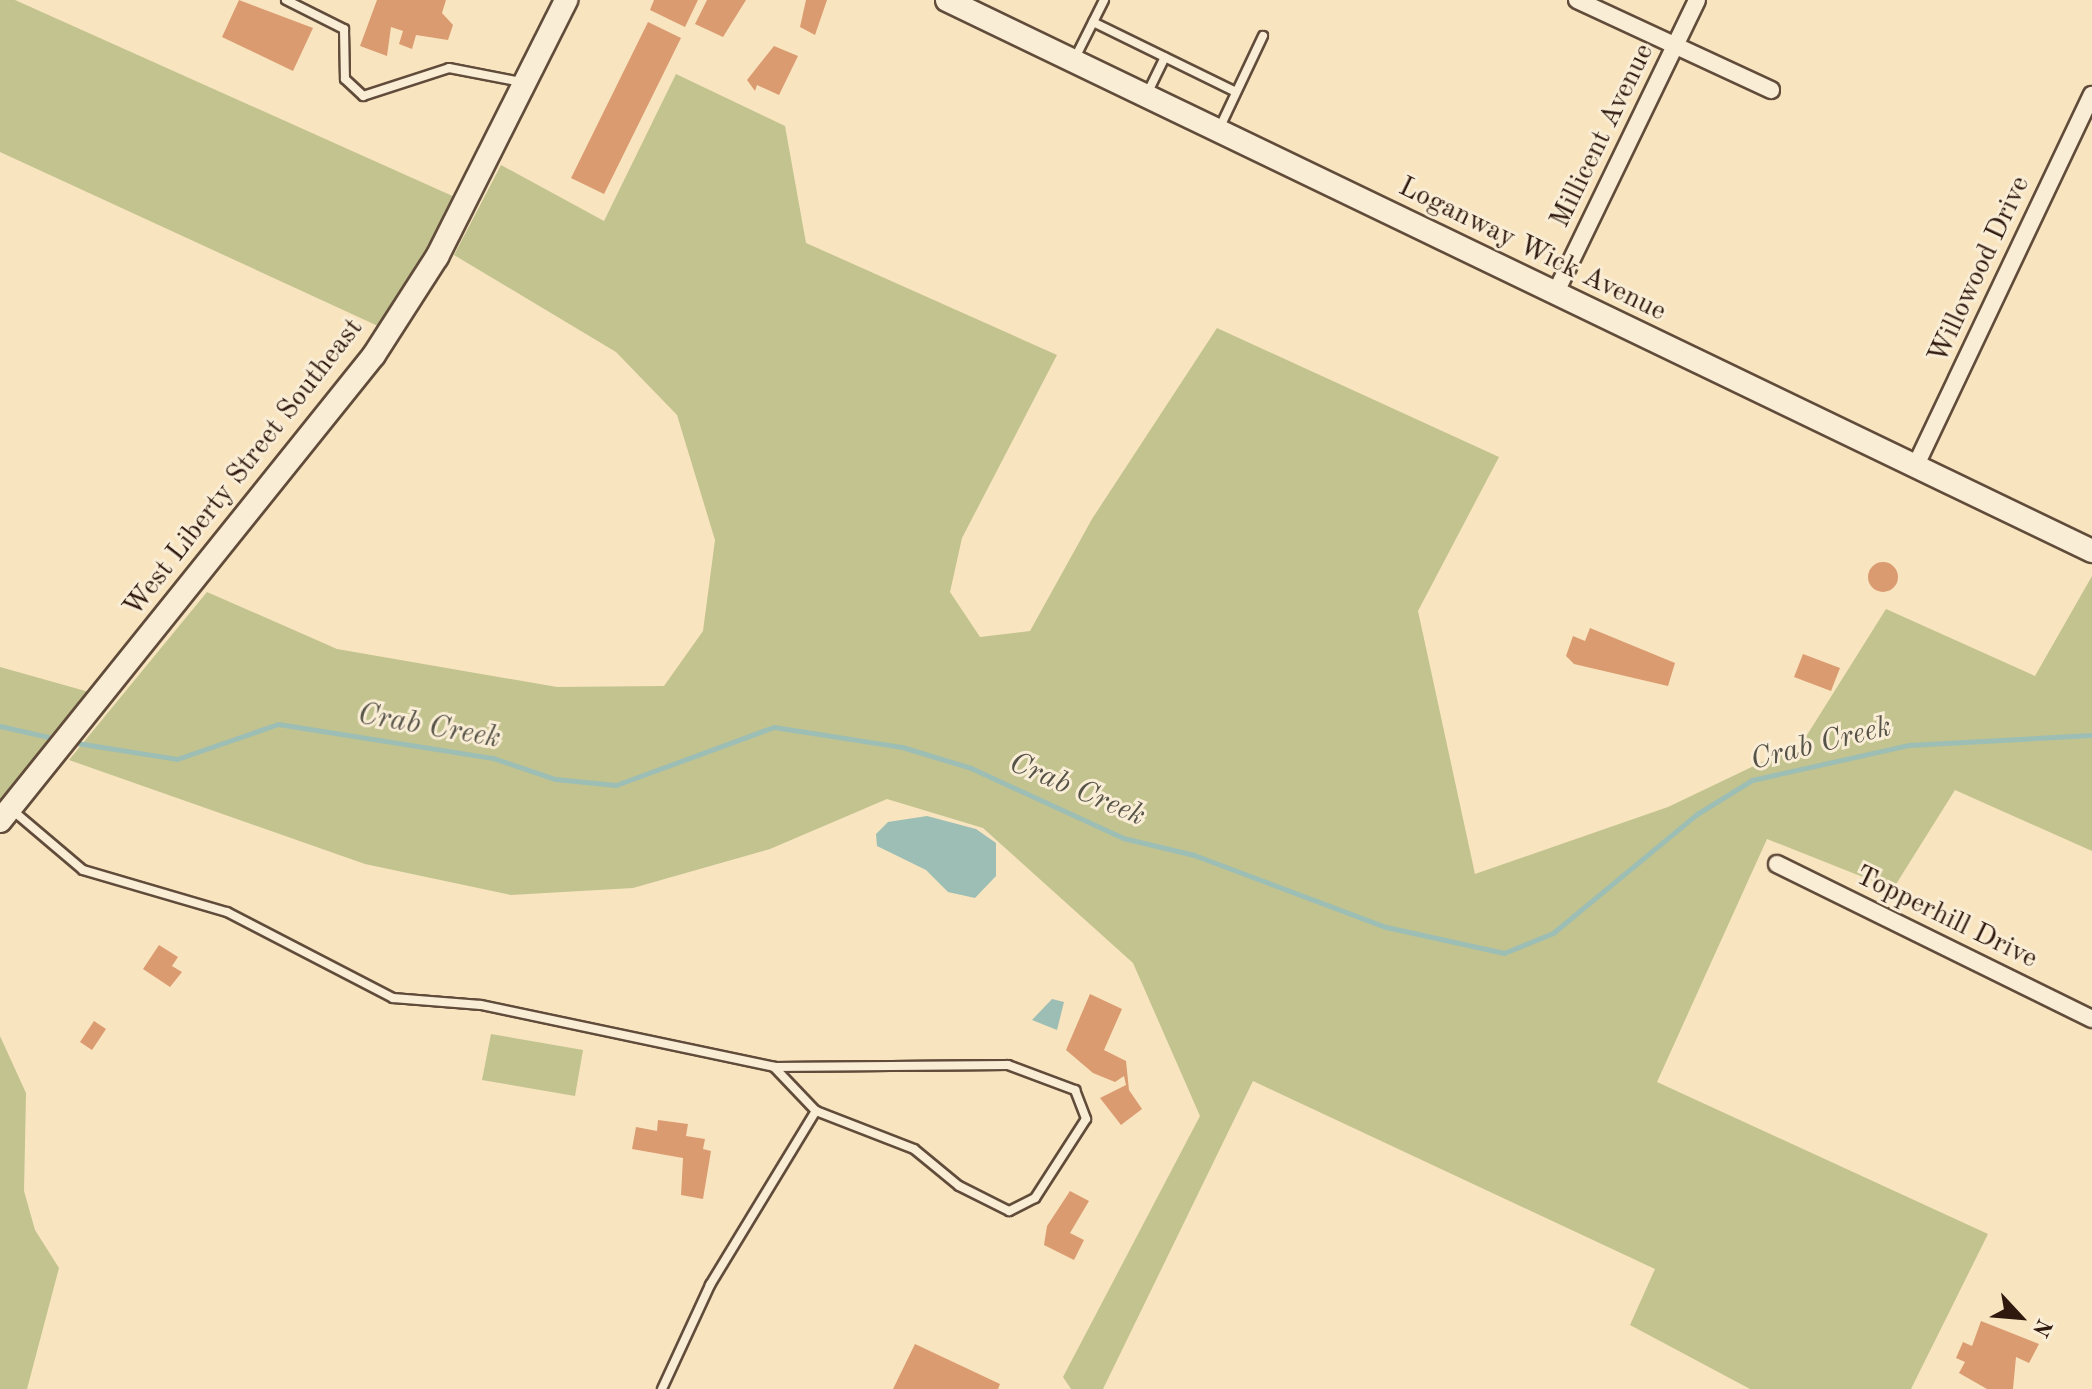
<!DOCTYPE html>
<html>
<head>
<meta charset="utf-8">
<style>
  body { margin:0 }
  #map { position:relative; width:2092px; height:1389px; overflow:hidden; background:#f8e4bf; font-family:"Old Standard TT",serif }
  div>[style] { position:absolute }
  .green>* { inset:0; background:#c2c38f }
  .water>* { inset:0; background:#9dbeb5 }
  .stream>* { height:5px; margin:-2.5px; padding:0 2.5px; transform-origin:2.5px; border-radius:2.5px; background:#9dbeb5 }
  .building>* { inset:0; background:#db9b70 }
  .round { border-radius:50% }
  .roads { filter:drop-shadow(2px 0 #614c3b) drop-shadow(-2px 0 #614c3b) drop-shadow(0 2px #614c3b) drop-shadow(0 -2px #614c3b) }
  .lane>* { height:8px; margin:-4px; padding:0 4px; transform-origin:4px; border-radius:4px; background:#faedd5 }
  .street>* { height:16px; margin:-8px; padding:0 8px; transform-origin:8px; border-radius:8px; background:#faedd5 }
  .secondary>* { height:22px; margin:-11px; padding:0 11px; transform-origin:11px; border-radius:11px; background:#faedd5 }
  span { translate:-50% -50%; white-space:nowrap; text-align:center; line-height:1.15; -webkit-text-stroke:6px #faedd5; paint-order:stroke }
  .street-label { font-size:28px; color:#2f190f }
  .water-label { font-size:30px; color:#565349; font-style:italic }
  .north { position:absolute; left:1980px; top:1277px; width:80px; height:80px; -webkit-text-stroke:6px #faedd5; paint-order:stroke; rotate:116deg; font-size:22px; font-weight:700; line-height:32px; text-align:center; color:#2f190f }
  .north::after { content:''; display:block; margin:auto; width:28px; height:36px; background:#2f190f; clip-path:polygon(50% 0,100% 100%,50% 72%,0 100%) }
</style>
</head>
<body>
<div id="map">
  <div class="green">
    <i style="clip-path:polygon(0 0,15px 0,457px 198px,378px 326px,0 152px)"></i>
    <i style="clip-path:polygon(676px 74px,785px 126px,806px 243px,1057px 355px,962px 538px,950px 592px,980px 637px,1030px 631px,1092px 519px,1217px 328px,1499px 457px,1418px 611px,1475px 874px,1668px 807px,1802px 743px,1886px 609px,2035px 676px,2092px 576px,2092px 851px,1955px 790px,1893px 889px,1767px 839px,1657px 1082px,1988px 1234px,1911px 1389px,1750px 1389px,1630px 1325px,1655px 1269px,1253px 1081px,1103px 1389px,1071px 1389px,1063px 1377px,1200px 1116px,1133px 963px,983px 828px,887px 799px,770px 849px,633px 888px,511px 895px,365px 864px,69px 760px,207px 592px,337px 649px,557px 687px,664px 686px,703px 631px,715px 540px,677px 415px,616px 352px,454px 255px,501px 165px,604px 221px)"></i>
    <i style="clip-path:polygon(0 667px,89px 692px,0 802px)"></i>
    <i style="clip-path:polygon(491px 1034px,583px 1050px,575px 1096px,482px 1080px)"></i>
    <i style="clip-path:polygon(0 1036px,26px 1093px,24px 1191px,35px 1230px,59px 1268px,27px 1389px,0 1389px)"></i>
  </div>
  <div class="water">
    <i style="clip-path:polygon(927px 816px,976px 829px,996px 843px,996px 876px,975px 898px,948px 892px,926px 870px,877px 846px,876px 834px,888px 822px)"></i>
    <i style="clip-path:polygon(1052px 999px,1064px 1002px,1057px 1030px,1032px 1020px)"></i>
  </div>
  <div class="stream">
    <i style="left:0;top:726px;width:58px;rotate:12.8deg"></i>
    <i style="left:70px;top:742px;width:108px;rotate:9deg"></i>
    <i style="left:177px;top:759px;width:107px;rotate:-19.1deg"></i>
    <i style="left:278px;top:724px;width:218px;rotate:9deg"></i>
    <i style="left:493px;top:758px;width:65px;rotate:18.7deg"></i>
    <i style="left:555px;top:779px;width:61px;rotate:5.6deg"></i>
    <i style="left:616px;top:785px;width:168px;rotate:-20.2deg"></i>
    <i style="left:774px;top:727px;width:130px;rotate:8.9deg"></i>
    <i style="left:902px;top:747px;width:72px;rotate:16.9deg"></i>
    <i style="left:971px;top:768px;width:167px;rotate:24.7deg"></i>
    <i style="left:1123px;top:838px;width:73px;rotate:13.5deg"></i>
    <i style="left:1194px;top:855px;width:205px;rotate:20.6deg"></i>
    <i style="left:1386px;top:927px;width:121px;rotate:12.4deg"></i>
    <i style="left:1504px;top:953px;width:53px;rotate:-22.2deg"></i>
    <i style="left:1553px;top:933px;width:187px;rotate:-39.6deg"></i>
    <i style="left:1697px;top:814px;width:65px;rotate:-31.7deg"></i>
    <i style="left:1752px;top:780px;width:161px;rotate:-12.6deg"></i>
    <i style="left:1909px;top:745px;width:183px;rotate:-3.1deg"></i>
  </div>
  <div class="building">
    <i style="clip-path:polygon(239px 0,313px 28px,293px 71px,222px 37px)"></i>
    <i style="clip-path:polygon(377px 0,446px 0,442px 13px,453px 25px,448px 40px,416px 35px,412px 49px,399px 44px,403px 31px,391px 27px,387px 56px,360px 46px)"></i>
    <i style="clip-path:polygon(654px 0,698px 0,685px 27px,650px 10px)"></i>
    <i style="clip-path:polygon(707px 0,746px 0,723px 37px,695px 24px)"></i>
    <i style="clip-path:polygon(806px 0,827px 0,815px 35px,800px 27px)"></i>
    <i style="clip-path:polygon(648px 22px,681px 38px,604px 194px,571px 178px)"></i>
    <i style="clip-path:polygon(774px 46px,798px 56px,779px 95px,757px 85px,755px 91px,747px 80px)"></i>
    <i class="round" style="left:1868px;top:562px;width:30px;height:30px"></i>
    <i style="clip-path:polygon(1590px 628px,1675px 663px,1668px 686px,1574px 664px,1566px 656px,1573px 636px,1585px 641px)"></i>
    <i style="clip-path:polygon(1803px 654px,1840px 668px,1831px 691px,1794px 677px)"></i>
    <i style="clip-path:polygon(159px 945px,178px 957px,172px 966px,182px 972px,170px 987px,143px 969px)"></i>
    <i style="clip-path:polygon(1090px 994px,1122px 1009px,1104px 1050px,1126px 1061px,1129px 1090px,1142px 1109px,1121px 1125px,1100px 1098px,1126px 1085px,1124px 1076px,1115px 1082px,1093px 1073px,1066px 1050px)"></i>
    <i style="clip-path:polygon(94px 1021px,106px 1029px,92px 1050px,80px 1042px)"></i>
    <i style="clip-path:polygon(658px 1120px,688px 1124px,686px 1136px,705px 1139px,703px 1149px,711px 1151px,703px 1199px,681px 1195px,683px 1158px,632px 1149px,636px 1127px,657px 1131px)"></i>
    <i style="clip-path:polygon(1070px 1191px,1089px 1201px,1070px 1233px,1084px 1240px,1074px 1260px,1044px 1245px,1047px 1226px)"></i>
    <i style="clip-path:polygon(1981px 1321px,2039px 1344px,2029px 1363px,2016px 1357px,2013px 1389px,1987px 1389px,1959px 1373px,1965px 1362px,1956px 1358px,1963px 1342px,1972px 1346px)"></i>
    <i style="clip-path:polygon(915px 1344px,1000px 1384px,998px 1389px,893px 1389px)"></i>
  </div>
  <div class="roads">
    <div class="lane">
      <i style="left:286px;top:0;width:65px;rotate:26.6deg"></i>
      <i style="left:344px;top:29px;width:50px;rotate:88.9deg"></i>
      <i style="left:345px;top:79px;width:25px;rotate:43deg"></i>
      <i style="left:363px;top:96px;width:90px;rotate:-18deg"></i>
      <i style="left:449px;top:68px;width:73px;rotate:11deg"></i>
      <i style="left:1093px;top:22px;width:159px;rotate:26.1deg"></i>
      <i style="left:1074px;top:60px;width:67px;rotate:-63.4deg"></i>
      <i style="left:1146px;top:96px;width:43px;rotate:-64deg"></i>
      <i style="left:1219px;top:129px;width:103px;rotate:-64.7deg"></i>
      <i style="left:11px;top:809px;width:94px;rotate:40.3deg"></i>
      <i style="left:83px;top:870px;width:150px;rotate:16.3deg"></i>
      <i style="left:227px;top:912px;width:187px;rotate:27.4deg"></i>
      <i style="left:393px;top:998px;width:88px;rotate:4.5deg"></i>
      <i style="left:481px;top:1005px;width:299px;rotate:11.9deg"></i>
      <i style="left:774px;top:1067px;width:234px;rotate:-0.5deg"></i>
      <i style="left:1008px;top:1065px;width:72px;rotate:20.5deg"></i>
      <i style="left:1075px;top:1090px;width:31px;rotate:69deg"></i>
      <i style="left:1086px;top:1119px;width:94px;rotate:122.8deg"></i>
      <i style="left:1035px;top:1198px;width:29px;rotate:153deg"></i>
      <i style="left:1009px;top:1211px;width:56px;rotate:-153.4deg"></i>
      <i style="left:959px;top:1186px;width:58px;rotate:-140.6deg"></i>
      <i style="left:914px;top:1149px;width:105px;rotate:-158.8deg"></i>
      <i style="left:816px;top:1111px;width:61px;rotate:-133.7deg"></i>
      <i style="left:662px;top:1389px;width:115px;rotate:-65.2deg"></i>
      <i style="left:710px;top:1285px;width:204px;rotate:-58.7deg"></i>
    </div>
    <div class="street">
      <i style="left:1577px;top:0;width:214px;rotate:24.9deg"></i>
      <i style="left:1555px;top:294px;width:326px;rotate:-64.2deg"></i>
      <i style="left:1915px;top:467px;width:412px;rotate:-64.6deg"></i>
      <i style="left:1777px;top:864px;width:351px;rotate:26.2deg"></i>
    </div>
    <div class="secondary">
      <i style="left:947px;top:0;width:1271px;rotate:25.7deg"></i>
      <i style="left:0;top:821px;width:598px;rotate:-51.25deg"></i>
      <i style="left:374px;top:355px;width:117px;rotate:-57.3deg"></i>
      <i style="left:437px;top:257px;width:288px;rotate:-63.3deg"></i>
    </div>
  </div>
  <div class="street-label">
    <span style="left:1603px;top:136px;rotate:-64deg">Millicent Avenue</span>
    <span style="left:1532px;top:250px;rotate:26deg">Loganway Wick Avenue</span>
    <span style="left:1980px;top:270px;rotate:-65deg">Willowood Drive</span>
    <span style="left:244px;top:468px;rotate:-52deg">West Liberty Street Southeast</span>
    <span style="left:1946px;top:918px;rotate:26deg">Topperhill Drive</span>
  </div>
  <div class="water-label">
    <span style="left:429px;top:727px;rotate:10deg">Crab Creek</span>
    <span style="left:1821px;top:744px;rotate:-14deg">Crab Creek</span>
    <span style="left:1077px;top:790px;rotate:23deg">Crab Creek</span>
  </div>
  <div class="north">N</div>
</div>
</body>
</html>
